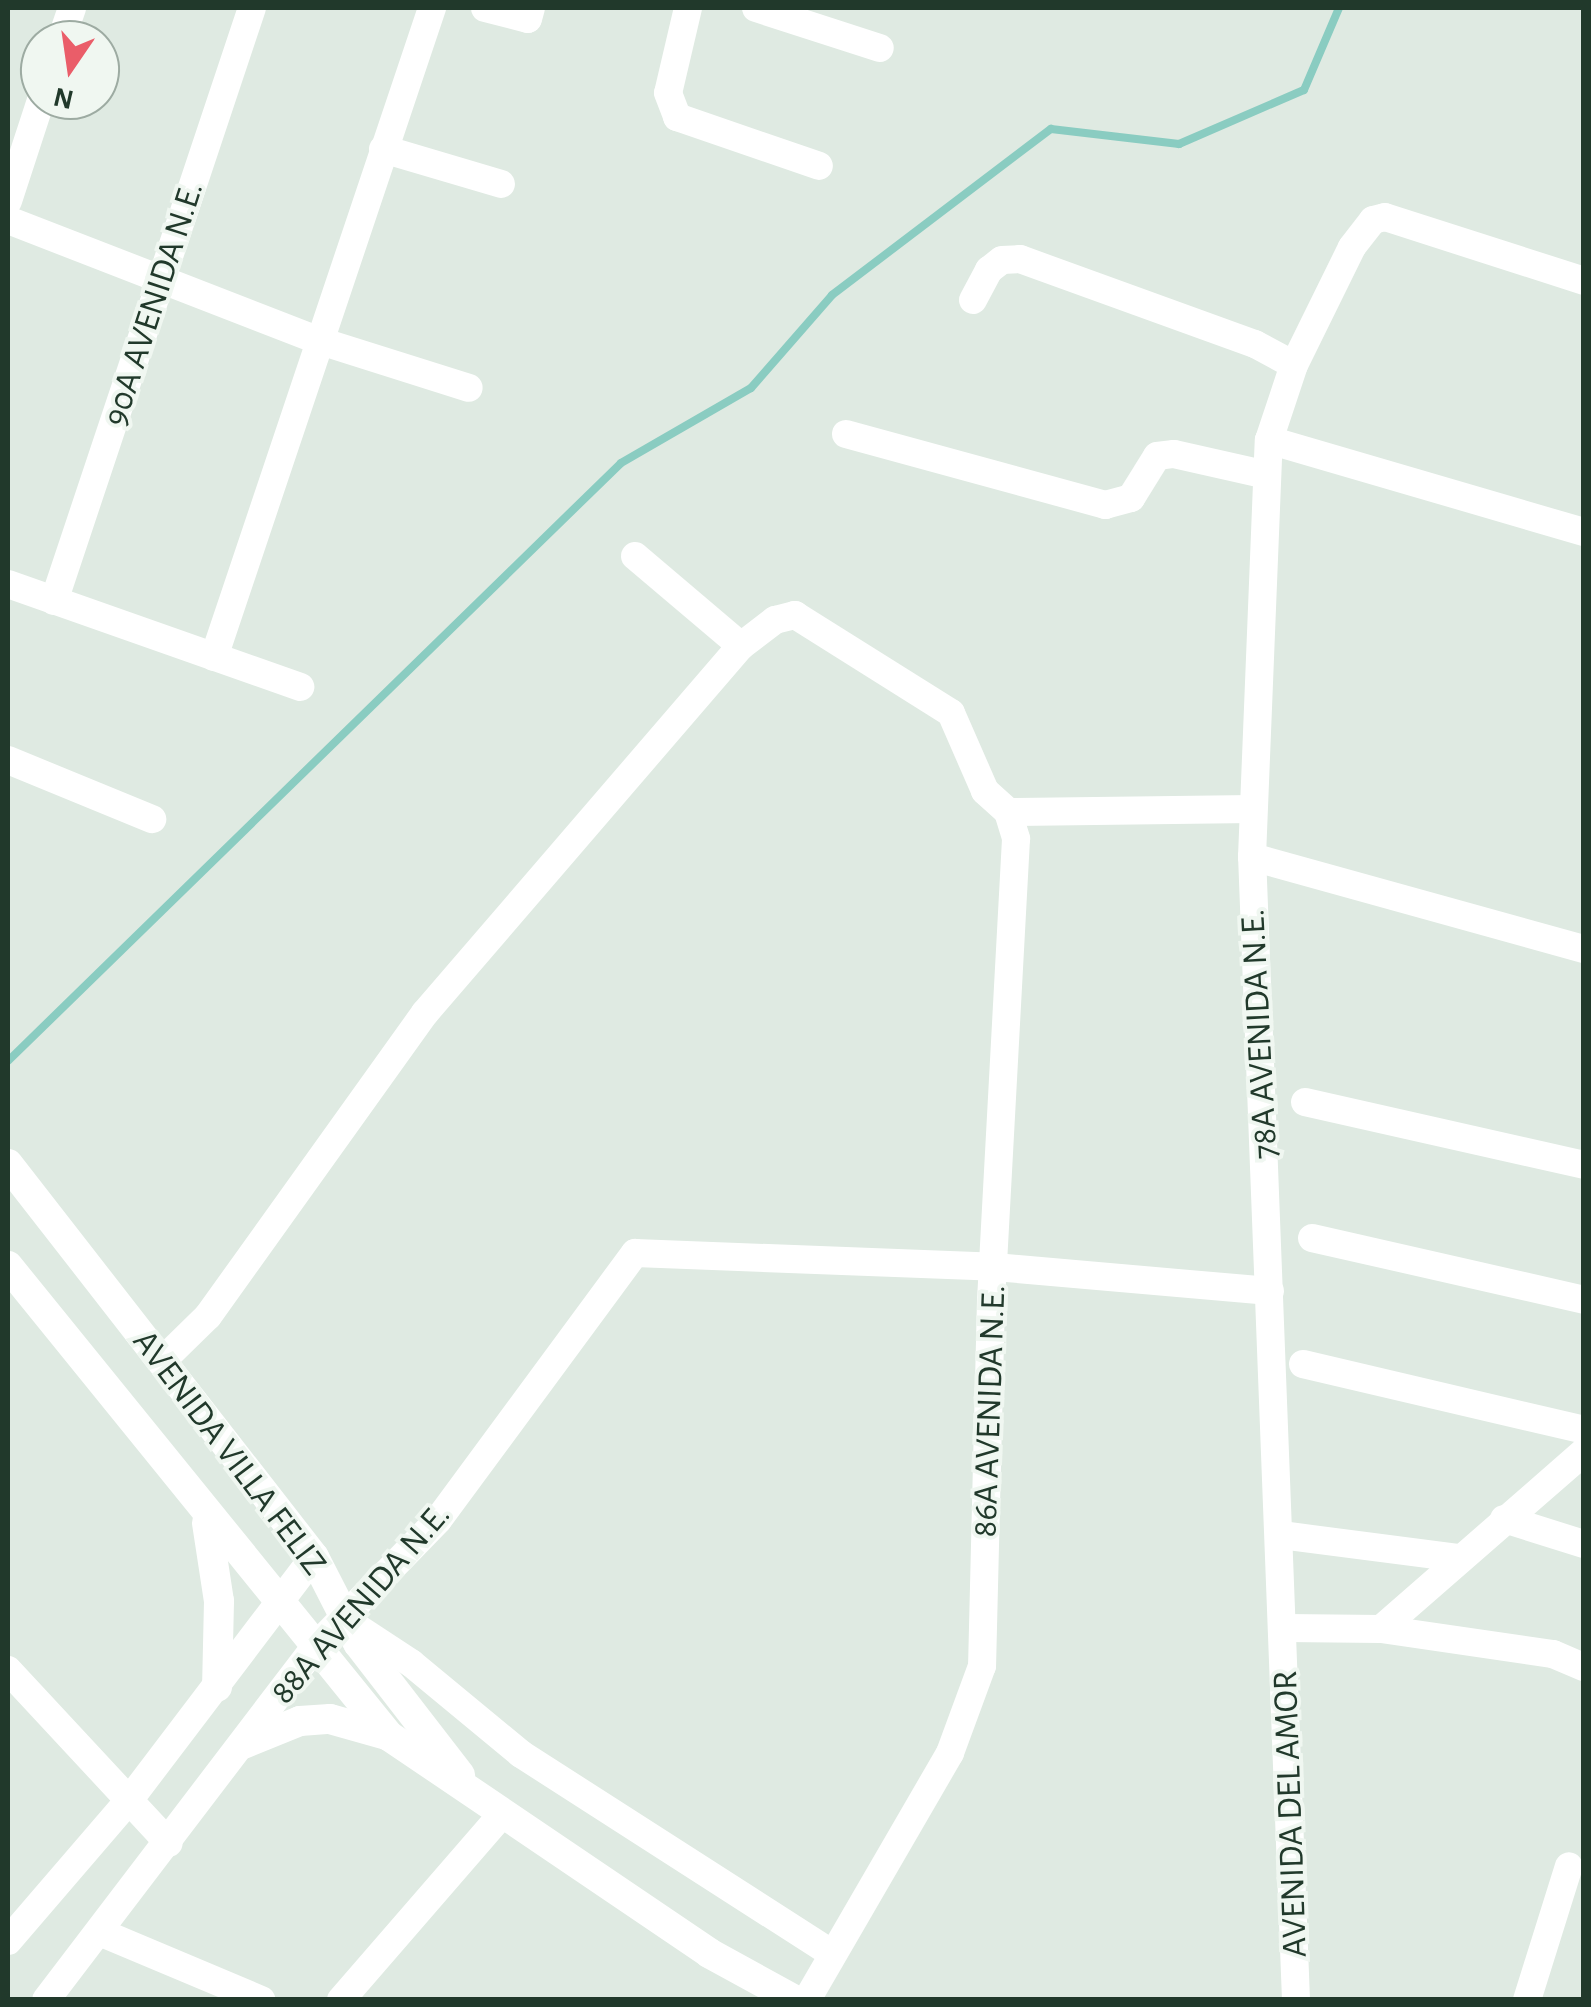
<!DOCTYPE html>
<html>
<head>
<meta charset="utf-8">
<style>
  body { margin:0 }
  #map { position:relative; width:1591px; height:2007px; overflow:hidden; background:#dfeae2; font-family:"Alegreya Sans",sans-serif }
  div>[style] { position:absolute }
  .stream>* { height:8px; margin:-4px; padding:0 4px; transform-origin:4px; border-radius:4px; background:#8accc1 }
  .minor>* { height:28px; margin:-14px; padding:0 14px; transform-origin:14px; border-radius:14px; background:#fff }
  .tertiary>* { height:30px; margin:-15px; padding:0 15px; transform-origin:15px; border-radius:15px; background:#fff }
  span { translate:-50% -50%; white-space:nowrap; text-align:center; line-height:1.15; -webkit-text-stroke:8px #f0f7f1; paint-order:stroke }
  .street-label { font-size:35px; color:#21392b }
  .frame { position:absolute; inset:0; border:10px solid #21392b; pointer-events:none }
  .north { position:absolute; left:20px; top:20px; width:100px; height:100px; box-sizing:border-box; background:#f0f7f1; border:2px solid #9daba2; border-radius:50%; rotate:193deg; font-size:28px; font-weight:700; line-height:40px; text-align:center; color:#21392b }
  .north::after { content:''; display:block; margin:auto; width:35px; height:45px; background:#ea5d69; clip-path:polygon(50% 0,100% 100%,50% 72%,0 100%) }
</style>
</head>
<body>
<div id="map">
  <div class="stream">
    <i style="left:8px;top:1061px;width:856px;rotate:-44.29deg"></i>
    <i style="left:621px;top:463px;width:150px;rotate:-30deg"></i>
    <i style="left:751px;top:388px;width:123px;rotate:-48.9deg"></i>
    <i style="left:832px;top:295px;width:275px;rotate:-37.2deg"></i>
    <i style="left:1051px;top:129px;width:129px;rotate:6.7deg"></i>
    <i style="left:1179px;top:144px;width:136px;rotate:-23.4deg"></i>
    <i style="left:1304px;top:90px;width:89px;rotate:-66.9deg"></i>
  </div>
  <div class="minor">
    <i style="left:485px;top:8px;width:44px;rotate:14.3deg"></i>
    <i style="left:528px;top:19px;width:11px;rotate:-75deg"></i>
    <i style="left:688px;top:8px;width:87px;rotate:103.2deg"></i>
    <i style="left:668px;top:93px;width:26px;rotate:69deg"></i>
    <i style="left:677px;top:117px;width:150px;rotate:19deg"></i>
    <i style="left:756px;top:8px;width:130px;rotate:17.9deg"></i>
    <i style="left:61px;top:40px;width:34px;rotate:-71deg"></i>
    <i style="left:383px;top:149px;width:123px;rotate:16.5deg"></i>
    <i style="left:8px;top:201px;width:106px;rotate:-71.9deg"></i>
    <i style="left:8px;top:220px;width:331px;rotate:21.2deg"></i>
    <i style="left:317px;top:340px;width:159px;rotate:17.5deg"></i>
    <i style="left:973px;top:300px;width:34px;rotate:-62deg"></i>
    <i style="left:989px;top:270px;width:16px;rotate:-38deg"></i>
    <i style="left:1002px;top:260px;width:18px;rotate:-3deg"></i>
    <i style="left:1020px;top:259px;width:250px;rotate:19.9deg"></i>
    <i style="left:1255px;top:344px;width:44px;rotate:28.3deg"></i>
    <i style="left:846px;top:434px;width:269px;rotate:15.3deg"></i>
    <i style="left:1105px;top:505px;width:27px;rotate:-15deg"></i>
    <i style="left:1131px;top:498px;width:49px;rotate:-58.2deg"></i>
    <i style="left:1157px;top:456px;width:17px;rotate:-7deg"></i>
    <i style="left:1174px;top:454px;width:91px;rotate:12.7deg"></i>
    <i style="left:1269px;top:440px;width:328px;rotate:16.3deg"></i>
    <i style="left:635px;top:556px;width:139px;rotate:40.3deg"></i>
    <i style="left:8px;top:584px;width:310px;rotate:19.4deg"></i>
    <i style="left:54px;top:601px;width:625px;rotate:-71.54deg"></i>
    <i style="left:214px;top:657px;width:685px;rotate:-71.43deg"></i>
    <i style="left:8px;top:760px;width:156px;rotate:22.3deg"></i>
    <i style="left:1008px;top:812px;width:245px;rotate:-0.7deg"></i>
    <i style="left:1252px;top:857px;width:345px;rotate:15.5deg"></i>
    <i style="left:1305px;top:1102px;width:286px;rotate:12.7deg"></i>
    <i style="left:1312px;top:1238px;width:279px;rotate:12.8deg"></i>
    <i style="left:162px;top:1361px;width:64px;rotate:-44.4deg"></i>
    <i style="left:208px;top:1316px;width:373px;rotate:-54.4deg"></i>
    <i style="left:425px;top:1013px;width:484px;rotate:-49.3deg"></i>
    <i style="left:741px;top:646px;width:43px;rotate:-37.4deg"></i>
    <i style="left:775px;top:620px;width:21px;rotate:-14deg"></i>
    <i style="left:795px;top:615px;width:184px;rotate:32.1deg"></i>
    <i style="left:951px;top:713px;width:85px;rotate:66.4deg"></i>
    <i style="left:985px;top:791px;width:31px;rotate:42deg"></i>
    <i style="left:1008px;top:812px;width:28px;rotate:73deg"></i>
    <i style="left:1016px;top:839px;width:462px;rotate:93.1deg"></i>
    <i style="left:991px;top:1300px;width:366px;rotate:91.4deg"></i>
    <i style="left:982px;top:1666px;width:93px;rotate:110.2deg"></i>
    <i style="left:950px;top:1753px;width:285px;rotate:120.1deg"></i>
    <i style="left:1303px;top:1364px;width:289px;rotate:13.2deg"></i>
    <i style="left:1504px;top:1519px;width:84px;rotate:17.4deg"></i>
    <i style="left:1281px;top:1535px;width:178px;rotate:7.4deg"></i>
    <i style="left:347px;top:1621px;width:77px;rotate:33.3deg"></i>
    <i style="left:411px;top:1663px;width:143px;rotate:39.6deg"></i>
    <i style="left:521px;top:1754px;width:368px;rotate:32.7deg"></i>
    <i style="left:1286px;top:1628px;width:95px;rotate:0.6deg"></i>
    <i style="left:1381px;top:1629px;width:269px;rotate:-41.1deg"></i>
    <i style="left:1381px;top:1629px;width:174px;rotate:8.3deg"></i>
    <i style="left:1553px;top:1654px;width:34px;rotate:23deg"></i>
    <i style="left:8px;top:1670px;width:236px;rotate:47.1deg"></i>
    <i style="left:102px;top:1933px;width:173px;rotate:22.8deg"></i>
    <i style="left:8px;top:1941px;width:187px;rotate:-49.3deg"></i>
    <i style="left:130px;top:1799px;width:304px;rotate:-52.8deg"></i>
    <i style="left:46px;top:2000px;width:442px;rotate:-52.7deg"></i>
    <i style="left:314px;top:1648px;width:178px;rotate:-45.9deg"></i>
    <i style="left:438px;top:1520px;width:332px;rotate:-53.6deg"></i>
    <i style="left:635px;top:1253px;width:360px;rotate:2.2deg"></i>
    <i style="left:995px;top:1267px;width:276px;rotate:5deg"></i>
    <i style="left:341px;top:2000px;width:246px;rotate:-49.1deg"></i>
    <i style="left:1296px;top:2000px;width:1144px;rotate:-92.2deg"></i>
    <i style="left:1252px;top:857px;width:417px;rotate:-87.7deg"></i>
    <i style="left:1269px;top:440px;width:79px;rotate:-71.6deg"></i>
    <i style="left:1294px;top:365px;width:131px;rotate:-63.8deg"></i>
    <i style="left:1352px;top:247px;width:34px;rotate:-52deg"></i>
    <i style="left:1373px;top:220px;width:12px;rotate:-14deg"></i>
    <i style="left:1385px;top:217px;width:209px;rotate:17.8deg"></i>
    <i style="left:1527px;top:2000px;width:140px;rotate:-72.6deg"></i>
  </div>
  <div class="tertiary">
    <i style="left:8px;top:1164px;width:498px;rotate:52.1deg"></i>
    <i style="left:314px;top:1557px;width:97px;rotate:62.9deg"></i>
    <i style="left:358px;top:1643px;width:167px;rotate:52.3deg"></i>
    <i style="left:8px;top:1266px;width:605px;rotate:50.97deg"></i>
    <i style="left:389px;top:1736px;width:387px;rotate:34.1deg"></i>
    <i style="left:709px;top:1953px;width:98px;rotate:28.7deg"></i>
    <i style="left:207px;top:1523px;width:79px;rotate:81.3deg"></i>
    <i style="left:219px;top:1601px;width:86px;rotate:91.3deg"></i>
    <i style="left:243px;top:1744px;width:61px;rotate:-22deg"></i>
    <i style="left:300px;top:1721px;width:30px;rotate:-4deg"></i>
    <i style="left:330px;top:1719px;width:59px;rotate:15.7deg"></i>
  </div>
  <div class="street-label">
    <span style="left:154px;top:304px;rotate:-72deg">90A AVENIDA N.E.</span>
    <span style="left:1260px;top:1034px;rotate:-93deg">78A AVENIDA N.E.</span>
    <span style="left:990px;top:1411px;rotate:-88deg">86A AVENIDA N.E.</span>
    <span style="left:229px;top:1453px;rotate:53deg">AVENIDA VILLA FELIZ</span>
    <span style="left:361px;top:1604px;rotate:-49deg">88A AVENIDA N.E.</span>
    <span style="left:1291px;top:1814px;rotate:-92deg">AVENIDA DEL AMOR</span>
  </div>
  <div class="frame"></div>
  <div class="north">N</div>
</div>
</body>
</html>
